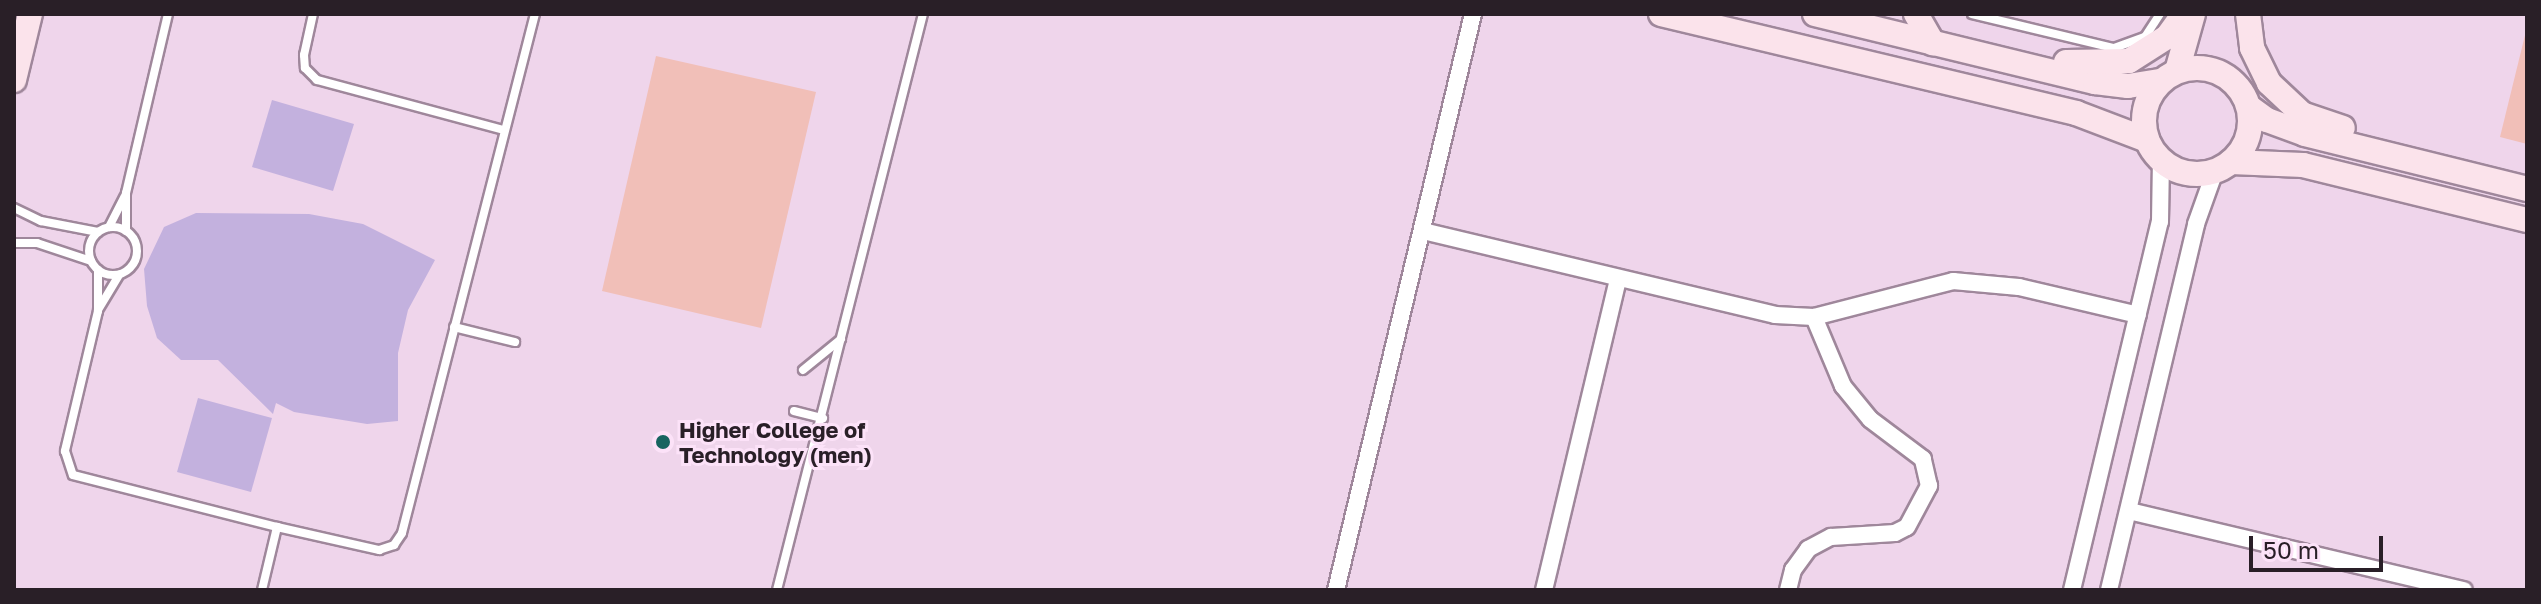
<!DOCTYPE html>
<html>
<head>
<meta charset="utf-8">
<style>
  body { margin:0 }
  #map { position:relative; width:2541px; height:604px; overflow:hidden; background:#efd5eb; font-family:"Golos Text",sans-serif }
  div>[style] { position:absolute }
  .green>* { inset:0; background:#f1bfb8 }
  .building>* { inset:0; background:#c3b1de }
  .roads { filter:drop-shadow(2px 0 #9f879b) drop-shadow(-2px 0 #9f879b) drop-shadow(0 2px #9f879b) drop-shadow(0 -2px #9f879b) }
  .lane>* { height:8px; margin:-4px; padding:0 4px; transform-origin:4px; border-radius:4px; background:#fff }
  .lane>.ring { margin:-4px; padding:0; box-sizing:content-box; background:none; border:8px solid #fff; border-radius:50% }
  .street>* { height:16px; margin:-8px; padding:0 8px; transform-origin:8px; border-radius:8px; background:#fff }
  .secondary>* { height:24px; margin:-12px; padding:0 12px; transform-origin:12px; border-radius:12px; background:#fbe3eb }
  .secondary>.ring { margin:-12px; padding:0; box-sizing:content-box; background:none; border:24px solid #fbe3eb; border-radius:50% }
  .dots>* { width:22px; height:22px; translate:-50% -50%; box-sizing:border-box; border:4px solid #fce2f8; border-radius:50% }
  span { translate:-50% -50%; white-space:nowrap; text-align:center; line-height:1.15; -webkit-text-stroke:6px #fce2f8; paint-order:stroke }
  .poi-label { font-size:22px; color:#291f27; font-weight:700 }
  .left { translate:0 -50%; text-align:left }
  .frame { position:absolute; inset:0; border:16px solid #291f27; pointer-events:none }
  .scale { position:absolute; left:2249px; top:536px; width:134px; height:36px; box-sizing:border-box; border:4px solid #291f27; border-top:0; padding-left:10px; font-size:24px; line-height:28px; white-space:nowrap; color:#291f27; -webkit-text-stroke:6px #fce2f8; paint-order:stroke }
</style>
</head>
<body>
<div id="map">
  <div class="green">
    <i style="clip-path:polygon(2527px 27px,2527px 144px,2500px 137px)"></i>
    <i style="clip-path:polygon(656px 56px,816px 92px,761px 328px,602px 291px)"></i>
  </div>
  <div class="building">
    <i style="clip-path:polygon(272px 100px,354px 124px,333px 191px,252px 167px)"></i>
    <i style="clip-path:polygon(196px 213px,309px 214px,363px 224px,435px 260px,408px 310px,398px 353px,398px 421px,367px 424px,294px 412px,276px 403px,273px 414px,218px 360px,181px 360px,157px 338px,147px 306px,144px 269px,164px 227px)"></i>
    <i style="clip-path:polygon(198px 398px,272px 418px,251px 492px,177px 472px)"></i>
  </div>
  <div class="roads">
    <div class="lane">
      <i style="left:313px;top:14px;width:42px;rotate:102.4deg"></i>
      <i style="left:304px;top:55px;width:13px;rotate:86deg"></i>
      <i style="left:305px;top:68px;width:17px;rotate:45deg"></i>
      <i style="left:317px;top:80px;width:194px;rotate:15deg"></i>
      <i style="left:1972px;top:14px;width:146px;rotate:13.5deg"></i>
      <i style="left:2114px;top:48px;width:33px;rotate:-20deg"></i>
      <i style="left:2145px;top:37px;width:27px;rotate:-57deg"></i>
      <i style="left:14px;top:208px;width:30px;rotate:26deg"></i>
      <i style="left:41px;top:221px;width:58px;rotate:10.9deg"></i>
      <i style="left:109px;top:227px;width:34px;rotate:-63deg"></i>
      <i class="ring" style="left:89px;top:227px;width:40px;height:40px"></i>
      <i style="left:126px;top:231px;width:38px;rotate:-90deg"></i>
      <i style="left:126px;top:193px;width:184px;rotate:-76.8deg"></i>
      <i style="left:14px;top:243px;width:23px"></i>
      <i style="left:37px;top:243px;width:57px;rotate:18.4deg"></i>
      <i style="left:98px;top:270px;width:41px;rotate:90deg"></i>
      <i style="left:98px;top:311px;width:144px;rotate:103.3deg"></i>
      <i style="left:65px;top:451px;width:25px;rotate:72deg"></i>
      <i style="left:73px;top:475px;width:211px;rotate:14.3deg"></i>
      <i style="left:277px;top:527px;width:105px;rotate:12.7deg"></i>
      <i style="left:379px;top:550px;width:16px;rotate:-18deg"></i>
      <i style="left:394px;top:545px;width:14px;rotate:-56deg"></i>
      <i style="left:402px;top:533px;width:536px;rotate:-75.63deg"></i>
      <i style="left:98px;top:310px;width:41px;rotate:-59deg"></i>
      <i style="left:454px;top:327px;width:63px;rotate:13.8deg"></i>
      <i style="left:803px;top:370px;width:49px;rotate:-39.2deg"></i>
      <i style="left:794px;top:411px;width:30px;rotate:14deg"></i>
      <i style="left:262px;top:590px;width:65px;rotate:-76.6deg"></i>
      <i style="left:777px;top:590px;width:594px;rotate:-75.78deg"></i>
    </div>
    <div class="street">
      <i style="left:1423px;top:231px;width:362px;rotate:13.4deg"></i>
      <i style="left:1775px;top:315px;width:39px;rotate:3deg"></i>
      <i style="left:1814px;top:317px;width:144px;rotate:-14.5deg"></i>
      <i style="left:1953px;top:281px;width:66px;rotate:5.2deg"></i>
      <i style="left:2019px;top:287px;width:122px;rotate:13.2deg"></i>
      <i style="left:2129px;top:511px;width:344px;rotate:13.3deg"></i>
      <i style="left:1336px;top:590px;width:592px;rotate:-76.62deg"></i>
      <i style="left:1544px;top:590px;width:319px;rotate:-76.6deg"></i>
      <i style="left:1788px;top:590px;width:21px;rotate:-76deg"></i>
      <i style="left:1793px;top:570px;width:26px;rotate:-54deg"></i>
      <i style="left:1808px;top:549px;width:26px;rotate:-28deg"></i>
      <i style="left:1831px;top:537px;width:64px;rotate:-3.6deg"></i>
      <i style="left:1895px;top:533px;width:13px;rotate:-27deg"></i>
      <i style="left:1907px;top:527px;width:47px;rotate:-61.8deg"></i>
      <i style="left:1929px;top:486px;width:28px;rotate:-103deg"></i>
      <i style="left:1923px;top:459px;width:66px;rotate:-143deg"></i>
      <i style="left:1870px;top:419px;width:43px;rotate:-129.3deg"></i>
      <i style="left:1843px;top:386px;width:75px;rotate:-112.8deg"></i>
      <i style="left:2072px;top:590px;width:378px;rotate:-76.6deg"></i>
      <i style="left:2160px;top:222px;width:62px;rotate:-89.1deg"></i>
      <i style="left:2109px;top:590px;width:376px;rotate:-76.6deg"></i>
      <i style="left:2196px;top:224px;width:56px;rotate:-70.3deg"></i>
    </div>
    <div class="secondary">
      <i style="left:1661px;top:14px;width:427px;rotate:13.4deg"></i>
      <i style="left:2076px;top:113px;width:76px;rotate:20.8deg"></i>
      <i style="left:1815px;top:14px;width:288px;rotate:13.7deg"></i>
      <i style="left:2095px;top:82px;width:33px;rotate:7deg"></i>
      <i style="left:2128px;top:86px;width:33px;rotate:-9deg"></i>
      <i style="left:1916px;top:14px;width:34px;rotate:60deg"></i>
      <i style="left:2248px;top:14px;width:34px;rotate:83deg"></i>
      <i style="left:2252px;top:48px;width:39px;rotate:64deg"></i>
      <i style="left:2269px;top:83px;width:45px;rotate:43.2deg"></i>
      <i style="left:2302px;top:114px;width:43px;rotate:18.9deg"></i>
      <i style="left:2066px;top:62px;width:63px;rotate:-0.9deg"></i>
      <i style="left:2129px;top:61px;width:45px;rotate:-32.3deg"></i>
      <i style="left:2167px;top:37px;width:29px;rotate:-54deg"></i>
      <i class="ring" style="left:2144px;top:68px;width:82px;height:82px"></i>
      <i style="left:2177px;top:71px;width:59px;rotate:-74.3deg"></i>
      <i style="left:14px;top:80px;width:68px;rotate:-76.4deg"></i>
      <i style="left:2249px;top:107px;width:22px;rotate:36deg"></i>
      <i style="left:2267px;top:120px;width:40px;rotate:20.2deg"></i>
      <i style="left:2305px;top:134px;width:229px;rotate:13.9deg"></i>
      <i style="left:2231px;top:162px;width:72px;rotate:2.4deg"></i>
      <i style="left:2303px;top:165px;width:231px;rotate:13.8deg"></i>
    </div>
  </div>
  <div class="dots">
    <i style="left:663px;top:442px;background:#176460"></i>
  </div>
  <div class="poi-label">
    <span class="left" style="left:679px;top:442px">Higher College of<br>Technology (men)</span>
  </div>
  <div class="frame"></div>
  <div class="scale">50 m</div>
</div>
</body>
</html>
